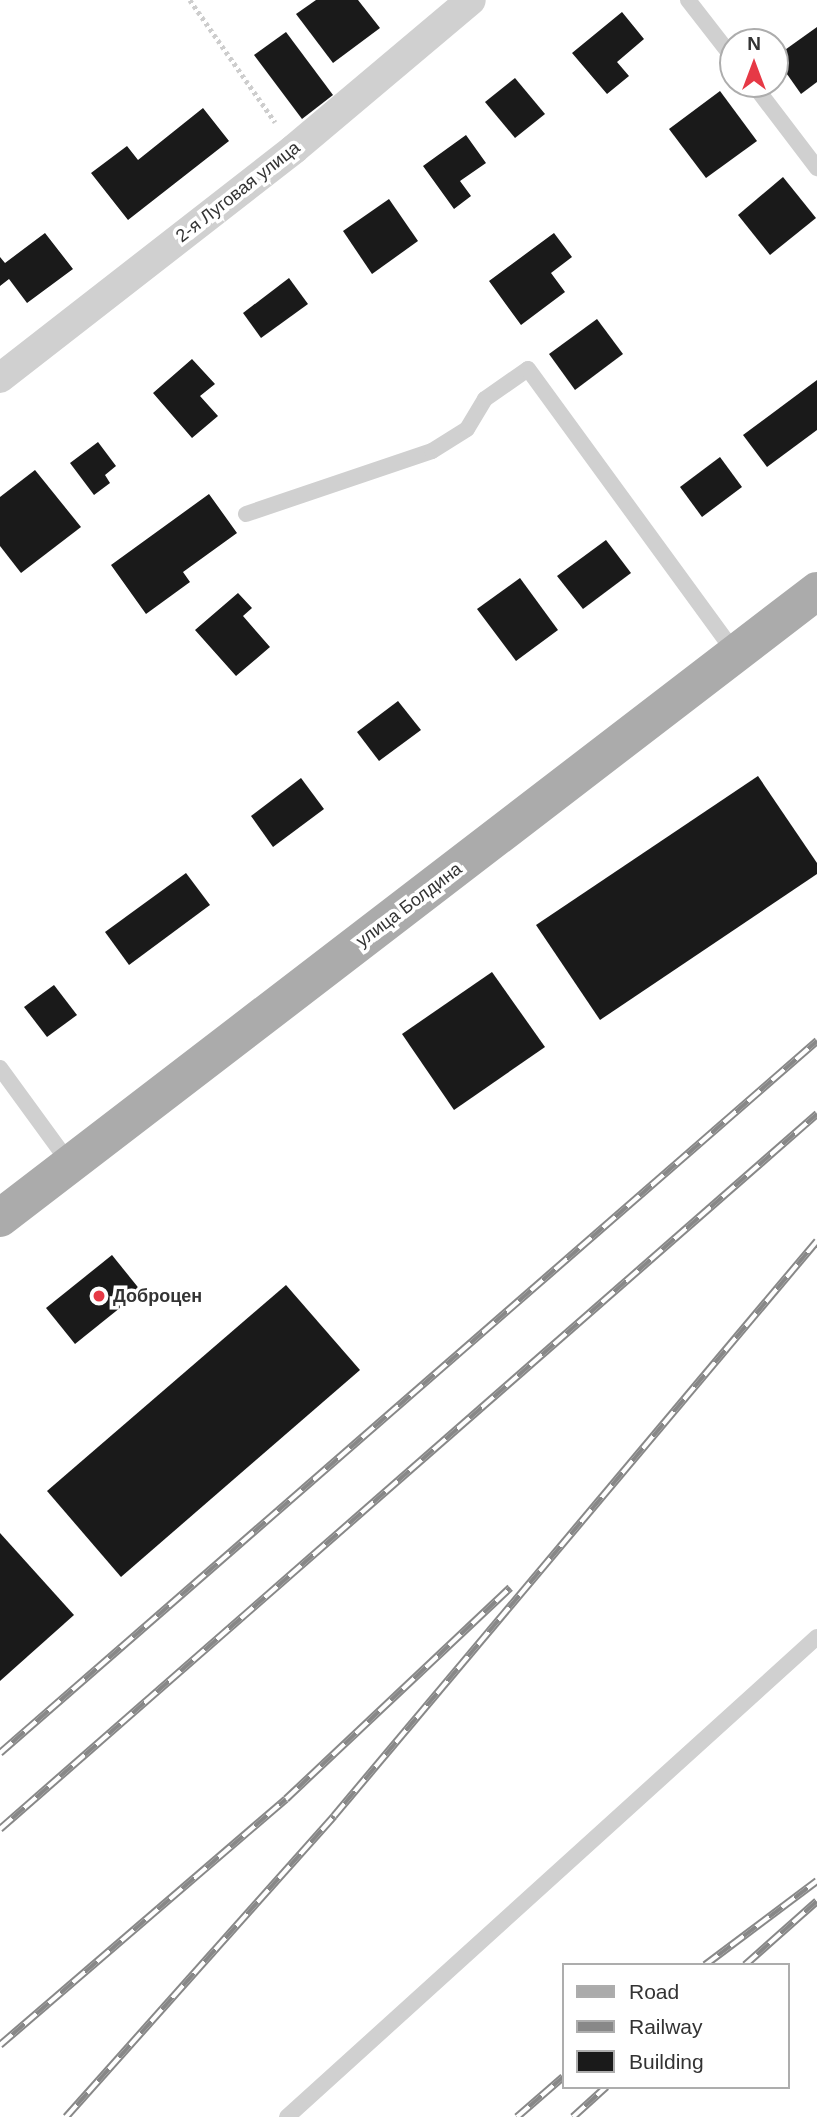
<!DOCTYPE html>
<html>
<head>
<meta charset="utf-8">
<style>
  body { margin:0 }
  #map { position:relative; width:817px; height:2117px; overflow:hidden; background:#fff; font-family:Helvetica,sans-serif }
  div>[style] { position:absolute }
  .building>* { inset:0; background:#1a1a1a }
  .path>* { height:4.5px; margin-top:-2.25px; transform-origin:0; background:repeating-linear-gradient(90deg,#cdcdcd 0 3.5px,transparent 0 7px) }
  .lane>* { height:16px; margin:-8px; padding:0 8px; transform-origin:8px; border-radius:8px; background:#d0d0d0 }
  .street>* { height:30px; margin:-15px; padding:0 15px; transform-origin:15px; border-radius:15px; background:#d0d0d0 }
  .primary>* { height:38px; margin:-19px; padding:0 19px; transform-origin:19px; border-radius:19px; background:#ababab }
  .rail>* { height:8px; margin-top:-4px; transform-origin:0; background:repeating-linear-gradient(90deg,#fff 0 16px,#888 0 32px); box-sizing:border-box; border-block:2px solid #888 }
  .dots>* { width:19px; height:19px; translate:-50% -50%; box-sizing:border-box; border:4px solid #fff; border-radius:50% }
  span { translate:-50% -50%; white-space:nowrap; text-align:center; line-height:1.15; -webkit-text-stroke:7px #fff; paint-order:stroke }
  .street-label { font-size:18px; color:#333 }
  .poi-label { font-size:18px; color:#333; font-weight:700 }
  .left { translate:0 -50%; text-align:left }
  .legend { position:absolute; left:562px; top:1963px; width:228px; height:126px; box-sizing:border-box; background:#fff; border:2px solid #adadad; margin:0; padding:9px 12px; list-style:none; font-size:21px; color:#333 }
  .legend li { display:flex; align-items:center; gap:14px; height:35px }
  .legend b { width:35px; border:2px solid #adadad }
  .north { position:absolute; left:719px; top:28px; width:70px; height:70px; box-sizing:border-box; background:#fff; border:2px solid #adadad; border-radius:50%; rotate:0deg; font-size:19px; font-weight:700; line-height:28px; text-align:center; color:#333 }
  .north::after { content:''; display:block; margin:auto; width:24px; height:32px; background:#e63946; clip-path:polygon(50% 0,100% 100%,50% 72%,0 100%) }
</style>
</head>
<body>
<div id="map">
  <div class="building">
    <i style="clip-path:polygon(316px 0,358px 0,380px 28px,333px 63px,296px 14px)"></i>
    <i style="clip-path:polygon(622px 12px,644px 39px,617px 62px,629px 76px,607px 94px,572px 53px)"></i>
    <i style="clip-path:polygon(817px 27px,817px 82px,801px 94px,775px 57px)"></i>
    <i style="clip-path:polygon(286px 32px,333px 95px,302px 119px,254px 55px)"></i>
    <i style="clip-path:polygon(515px 78px,545px 114px,515px 138px,485px 102px)"></i>
    <i style="clip-path:polygon(720px 91px,757px 141px,706px 178px,669px 129px)"></i>
    <i style="clip-path:polygon(203px 108px,229px 141px,128px 220px,91px 173px,127px 146px,138px 160px)"></i>
    <i style="clip-path:polygon(466px 135px,486px 163px,460px 181px,471px 196px,454px 209px,423px 166px)"></i>
    <i style="clip-path:polygon(783px 177px,816px 218px,770px 255px,738px 215px)"></i>
    <i style="clip-path:polygon(389px 199px,418px 241px,372px 274px,343px 231px)"></i>
    <i style="clip-path:polygon(45px 233px,73px 269px,27px 303px,9px 279px,0 286px,0 257px,5px 263px)"></i>
    <i style="clip-path:polygon(554px 233px,572px 257px,551px 273px,565px 292px,521px 325px,489px 281px)"></i>
    <i style="clip-path:polygon(289px 278px,308px 304px,261px 338px,243px 313px)"></i>
    <i style="clip-path:polygon(597px 319px,623px 354px,575px 390px,549px 354px)"></i>
    <i style="clip-path:polygon(192px 359px,215px 384px,200px 396px,218px 416px,192px 438px,153px 393px)"></i>
    <i style="clip-path:polygon(817px 380px,817px 430px,767px 467px,743px 435px)"></i>
    <i style="clip-path:polygon(98px 442px,116px 466px,105px 475px,110px 483px,94px 495px,70px 463px)"></i>
    <i style="clip-path:polygon(720px 457px,742px 487px,702px 517px,680px 487px)"></i>
    <i style="clip-path:polygon(35px 470px,81px 527px,21px 573px,0 546px,0 497px)"></i>
    <i style="clip-path:polygon(209px 494px,237px 533px,183px 572px,190px 582px,146px 614px,111px 565px)"></i>
    <i style="clip-path:polygon(606px 540px,631px 573px,583px 609px,557px 576px)"></i>
    <i style="clip-path:polygon(520px 578px,558px 630px,516px 661px,477px 609px)"></i>
    <i style="clip-path:polygon(238px 593px,252px 608px,243px 616px,270px 647px,236px 676px,195px 630px)"></i>
    <i style="clip-path:polygon(398px 701px,421px 730px,379px 761px,357px 732px)"></i>
    <i style="clip-path:polygon(758px 776px,817px 863px,817px 874px,600px 1020px,536px 925px)"></i>
    <i style="clip-path:polygon(301px 778px,324px 809px,273px 847px,251px 816px)"></i>
    <i style="clip-path:polygon(186px 873px,210px 905px,129px 965px,105px 932px)"></i>
    <i style="clip-path:polygon(492px 972px,545px 1047px,454px 1110px,402px 1034px)"></i>
    <i style="clip-path:polygon(54px 985px,77px 1015px,47px 1037px,24px 1007px)"></i>
    <i style="clip-path:polygon(112px 1255px,141px 1291px,75px 1344px,46px 1308px)"></i>
    <i style="clip-path:polygon(286px 1285px,360px 1370px,121px 1577px,47px 1491px)"></i>
    <i style="clip-path:polygon(0 1533px,74px 1615px,0 1681px)"></i>
  </div>
  <div class="path">
    <i style="left:190px;top:0;width:149px;rotate:55.1deg"></i>
  </div>
  <div class="lane">
    <i style="left:688px;top:0;width:73px;rotate:52.2deg"></i>
    <i style="left:753px;top:84px;width:106px;rotate:52.7deg"></i>
    <i style="left:246px;top:514px;width:196px;rotate:-18.7deg"></i>
    <i style="left:432px;top:451px;width:41px;rotate:-32.2deg"></i>
    <i style="left:467px;top:429px;width:35px;rotate:-59deg"></i>
    <i style="left:485px;top:399px;width:52px;rotate:-34.9deg"></i>
    <i style="left:528px;top:369px;width:353px;rotate:53.9deg"></i>
    <i style="left:0;top:1068px;width:119px;rotate:53.9deg"></i>
    <i style="left:287px;top:2117px;width:715px;rotate:-42.17deg"></i>
  </div>
  <div class="street">
    <i style="left:0;top:378px;width:373px;rotate:-37.9deg"></i>
    <i style="left:294px;top:149px;width:231px;rotate:-40.1deg"></i>
  </div>
  <div class="primary">
    <i style="left:0;top:1218px;width:1030px;rotate:-37.5deg"></i>
  </div>
  <div class="rail">
    <i style="left:0;top:1753px;width:1084px;rotate:-41.07deg"></i>
    <i style="left:0;top:1829px;width:1086px;rotate:-41.19deg"></i>
    <i style="left:705px;top:1965px;width:140px;rotate:-36.9deg"></i>
    <i style="left:745px;top:1965px;width:96px;rotate:-41.6deg"></i>
    <i style="left:0;top:2045px;width:377px;rotate:-40.7deg"></i>
    <i style="left:286px;top:1799px;width:308px;rotate:-43.3deg"></i>
    <i style="left:66px;top:2117px;width:403px;rotate:-48.3deg"></i>
    <i style="left:334px;top:1816px;width:751px;rotate:-49.97deg"></i>
    <i style="left:517px;top:2117px;width:61px;rotate:-41deg"></i>
    <i style="left:573px;top:2117px;width:45px;rotate:-42.3deg"></i>
  </div>
  <div class="dots">
    <i style="left:99px;top:1296px;background:#e63946"></i>
  </div>
  <div class="street-label">
    <span style="left:238px;top:192px;rotate:-38deg">2-я Луговая улица</span>
    <span style="left:409px;top:905px;rotate:-37deg">улица Болдина</span>
  </div>
  <div class="poi-label">
    <span class="left" style="left:113px;top:1296px">Доброцен</span>
  </div>
  <ul class="legend">
  <li><b style="height:9px;background:#ababab"></b>Road</li>
  <li><b style="height:9px;background:#888"></b>Railway</li>
  <li><b style="height:19px;background:#1a1a1a"></b>Building</li>
  </ul>
  <div class="north">N</div>
</div>
</body>
</html>
